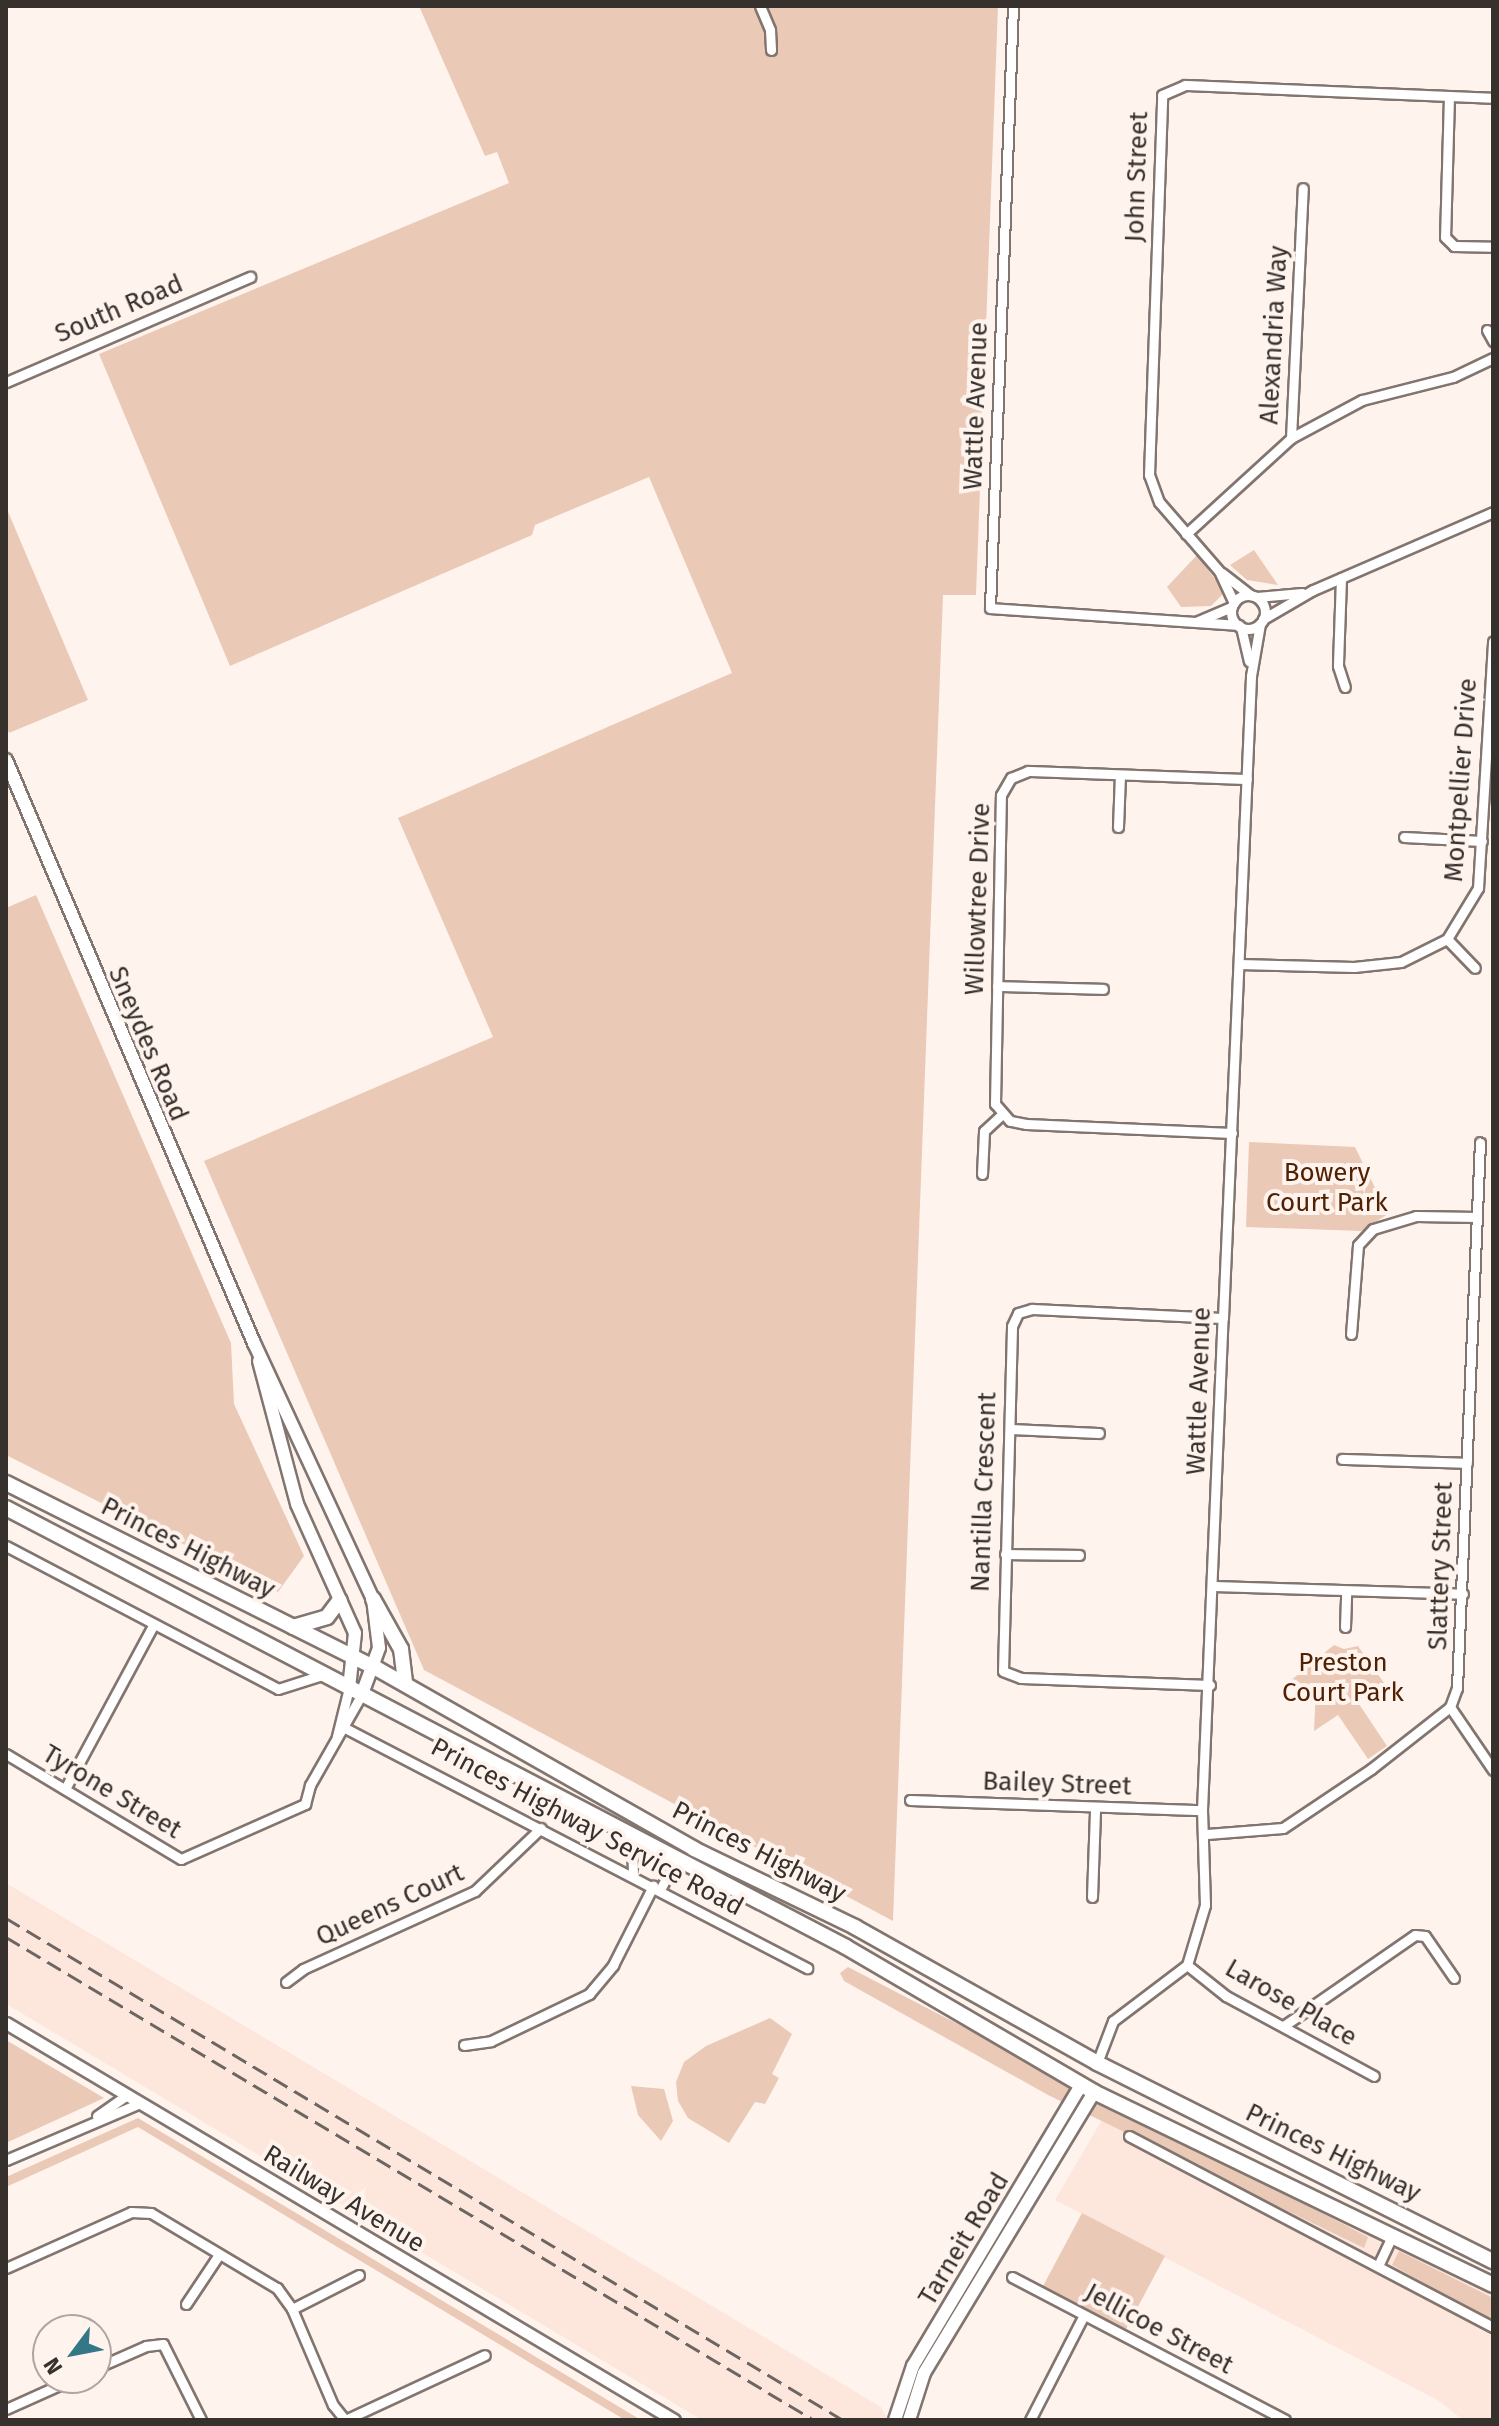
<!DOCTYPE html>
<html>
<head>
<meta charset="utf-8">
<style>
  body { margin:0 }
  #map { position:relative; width:1499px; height:2426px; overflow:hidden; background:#fff3ed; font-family:"Fira Sans",sans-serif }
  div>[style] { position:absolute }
  .built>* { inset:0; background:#fde7dc }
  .green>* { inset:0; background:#ebc9b7 }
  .roads { filter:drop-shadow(2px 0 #82756f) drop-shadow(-2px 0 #82756f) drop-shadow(0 2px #82756f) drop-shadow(0 -2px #82756f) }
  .minor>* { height:9px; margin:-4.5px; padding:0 4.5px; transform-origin:4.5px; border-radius:4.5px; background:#fff }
  .minor>.ring { margin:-4.5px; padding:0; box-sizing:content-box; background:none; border:9px solid #fff; border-radius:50% }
  .tertiary>* { height:11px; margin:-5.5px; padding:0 5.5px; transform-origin:5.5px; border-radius:5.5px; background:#fff }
  .secondary>* { height:12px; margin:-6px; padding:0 6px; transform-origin:6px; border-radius:6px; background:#fff }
  .trunk>* { height:14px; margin:-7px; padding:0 7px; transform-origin:7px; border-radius:7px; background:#fff }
  .rail>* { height:3px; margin-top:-1.5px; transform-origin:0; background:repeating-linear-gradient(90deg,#6d6561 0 16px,transparent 0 24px) }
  span { translate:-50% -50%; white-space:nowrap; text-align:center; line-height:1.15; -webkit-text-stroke:8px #fff3ed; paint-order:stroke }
  .street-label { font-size:26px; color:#37312e }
  .park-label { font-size:26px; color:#502102 }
  .frame { position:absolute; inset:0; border:8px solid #37312e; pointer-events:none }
  .north { position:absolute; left:32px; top:2314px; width:80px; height:80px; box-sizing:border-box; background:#fff3ed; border:2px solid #afa5a1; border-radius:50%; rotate:238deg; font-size:22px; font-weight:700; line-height:32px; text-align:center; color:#37312e }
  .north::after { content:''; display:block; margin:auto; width:28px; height:36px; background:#347888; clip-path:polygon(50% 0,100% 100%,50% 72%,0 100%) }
</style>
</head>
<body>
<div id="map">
  <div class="built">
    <i style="clip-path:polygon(6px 1883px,881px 2407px,888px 2420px,702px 2420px,6px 2004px)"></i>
    <i style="clip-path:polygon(1110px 2106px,1493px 2293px,1493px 2420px,1463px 2420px,1439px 2401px,1055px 2200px)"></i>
  </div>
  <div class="green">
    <i style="clip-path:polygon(419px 6px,998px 6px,976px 595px,943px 595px,893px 1921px,424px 1670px,204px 1161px,493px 1037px,398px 818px,732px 673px,649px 477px,535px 525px,532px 535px,230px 666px,99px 354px,509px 183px,497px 152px,485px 156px)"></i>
    <i style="clip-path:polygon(6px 507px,88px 700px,9px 733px,6px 726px)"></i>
    <i style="clip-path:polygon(1254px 550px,1278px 585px,1247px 580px,1230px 565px)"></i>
    <i style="clip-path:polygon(1197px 555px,1225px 592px,1211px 606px,1181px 607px,1167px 587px)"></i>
    <i style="clip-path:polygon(36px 895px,231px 1343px,234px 1404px,304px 1556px,278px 1592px,6px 1455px,6px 908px)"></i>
    <i style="clip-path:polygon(1249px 1142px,1355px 1147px,1388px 1214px,1361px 1231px,1246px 1227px)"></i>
    <i style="clip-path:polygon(1334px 1645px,1344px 1649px,1358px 1646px,1389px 1690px,1373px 1690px,1357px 1701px,1387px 1746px,1368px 1759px,1338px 1715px,1314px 1731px,1316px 1688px,1284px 1686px)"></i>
    <i style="clip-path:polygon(848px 1967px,1368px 2237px,1364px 2248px,1048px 2095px,844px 1981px,840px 1973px)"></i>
    <i style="clip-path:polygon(770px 2018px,792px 2034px,772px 2074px,779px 2078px,765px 2104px,755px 2102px,729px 2143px,688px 2118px,678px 2101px,676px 2082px,684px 2062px,706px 2046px)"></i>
    <i style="clip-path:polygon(6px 2040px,104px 2098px,6px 2143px)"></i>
    <i style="clip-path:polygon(631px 2086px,664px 2089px,673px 2121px,661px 2141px,638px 2115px)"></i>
    <i style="clip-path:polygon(138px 2118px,641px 2420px,625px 2420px,138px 2127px,6px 2187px,6px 2177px)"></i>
    <i style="clip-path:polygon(1082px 2213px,1165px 2256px,1125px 2331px,1042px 2288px)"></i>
    <i style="clip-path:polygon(1399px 2251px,1493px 2298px,1493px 2322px,1392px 2265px)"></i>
  </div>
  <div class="roads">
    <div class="minor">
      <i style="left:760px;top:6px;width:26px;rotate:67deg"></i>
      <i style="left:770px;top:30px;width:20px;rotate:87deg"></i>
      <i style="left:1013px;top:6px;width:602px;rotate:92.19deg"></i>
      <i style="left:990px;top:608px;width:249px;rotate:3.9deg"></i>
      <i style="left:1449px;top:96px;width:141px;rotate:91.6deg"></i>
      <i style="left:1445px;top:237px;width:13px;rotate:45deg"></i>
      <i style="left:1454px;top:246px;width:39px;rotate:1deg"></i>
      <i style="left:1487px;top:330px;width:13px;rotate:61deg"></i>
      <i style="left:6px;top:382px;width:266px;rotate:-23.3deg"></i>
      <i style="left:1291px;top:438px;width:81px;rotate:-28.2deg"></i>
      <i style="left:1362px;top:400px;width:94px;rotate:-14.2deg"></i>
      <i style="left:1453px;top:377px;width:44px;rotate:-25.4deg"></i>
      <i style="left:1186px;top:534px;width:142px;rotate:-42.4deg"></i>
      <i style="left:1291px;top:438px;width:250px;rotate:-87.3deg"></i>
      <i style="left:1222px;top:573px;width:36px;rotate:38deg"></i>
      <i style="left:1341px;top:578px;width:88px;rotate:92deg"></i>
      <i style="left:1338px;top:666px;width:22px;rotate:72deg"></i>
      <i class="ring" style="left:1231px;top:595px;width:25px;height:25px"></i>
      <i style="left:1257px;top:597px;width:45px;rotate:-5.1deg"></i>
      <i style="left:1234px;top:603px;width:35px;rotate:-115deg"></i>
      <i style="left:1219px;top:571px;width:91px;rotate:-131deg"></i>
      <i style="left:1159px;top:502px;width:29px;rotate:-110deg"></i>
      <i style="left:1149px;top:475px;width:380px;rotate:-88deg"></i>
      <i style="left:1162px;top:95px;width:25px;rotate:-23deg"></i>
      <i style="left:1185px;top:85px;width:308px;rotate:2.4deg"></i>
      <i style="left:1263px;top:619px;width:58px;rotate:-30.1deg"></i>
      <i style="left:1313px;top:590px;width:196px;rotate:-23.4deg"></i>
      <i style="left:1196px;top:622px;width:39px;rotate:-23deg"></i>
      <i style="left:1241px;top:627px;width:35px;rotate:77deg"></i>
      <i style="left:1118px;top:827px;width:51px;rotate:-87.8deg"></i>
      <i style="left:1404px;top:837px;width:78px;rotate:2.9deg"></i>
      <i style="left:1447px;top:939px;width:40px;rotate:46deg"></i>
      <i style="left:1239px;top:964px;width:115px;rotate:1.5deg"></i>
      <i style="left:1354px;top:967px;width:47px;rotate:-6.1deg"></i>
      <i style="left:1401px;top:962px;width:51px;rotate:-26.6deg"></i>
      <i style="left:1447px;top:939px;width:60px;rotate:-58.7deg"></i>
      <i style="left:1478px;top:888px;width:247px;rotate:-86.5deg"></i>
      <i style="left:997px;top:986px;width:106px;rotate:1.6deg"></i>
      <i style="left:1232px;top:1133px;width:206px;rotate:-177.5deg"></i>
      <i style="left:1026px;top:1124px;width:16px;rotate:-169deg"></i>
      <i style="left:1010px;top:1121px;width:23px;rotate:-131deg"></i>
      <i style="left:995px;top:1104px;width:309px;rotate:-88.9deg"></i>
      <i style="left:1001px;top:795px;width:20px;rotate:-60deg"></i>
      <i style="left:1011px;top:778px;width:18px;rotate:-22deg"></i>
      <i style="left:1028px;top:771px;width:219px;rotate:2.1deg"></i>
      <i style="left:982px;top:1174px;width:43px;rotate:-87.3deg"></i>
      <i style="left:984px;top:1131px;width:25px;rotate:-43deg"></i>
      <i style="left:1351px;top:1334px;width:89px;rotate:-85.5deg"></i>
      <i style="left:1358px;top:1245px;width:22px;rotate:-47deg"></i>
      <i style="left:1373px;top:1229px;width:45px;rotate:-16.8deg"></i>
      <i style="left:1416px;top:1216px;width:61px;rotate:0.9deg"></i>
      <i style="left:1010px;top:1429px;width:89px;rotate:2.6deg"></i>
      <i style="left:1342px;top:1459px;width:125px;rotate:1.8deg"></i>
      <i style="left:6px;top:1546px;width:307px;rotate:27.7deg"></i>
      <i style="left:278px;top:1689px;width:49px;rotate:-17.7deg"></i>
      <i style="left:1005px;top:1554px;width:74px;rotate:0.8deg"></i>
      <i style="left:1214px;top:1586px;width:249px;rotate:1.8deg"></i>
      <i style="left:1345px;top:1627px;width:36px;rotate:-88deg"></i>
      <i style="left:1210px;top:1685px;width:189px;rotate:-177.9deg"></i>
      <i style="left:1021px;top:1678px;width:19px;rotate:-159deg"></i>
      <i style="left:1003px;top:1671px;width:345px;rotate:-88.5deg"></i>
      <i style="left:1012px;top:1326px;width:14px;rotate:-65deg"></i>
      <i style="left:1018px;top:1313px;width:15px;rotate:-16deg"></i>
      <i style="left:1032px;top:1309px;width:191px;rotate:2.7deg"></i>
      <i style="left:1450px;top:1707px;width:76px;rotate:55.7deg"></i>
      <i style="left:345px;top:1728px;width:521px;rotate:27.45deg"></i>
      <i style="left:337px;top:1736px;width:49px;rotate:-76deg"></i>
      <i style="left:6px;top:1754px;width:204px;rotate:31deg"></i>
      <i style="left:181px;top:1859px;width:136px;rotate:-23.9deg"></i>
      <i style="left:305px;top:1804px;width:20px;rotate:-75deg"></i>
      <i style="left:310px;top:1785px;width:105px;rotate:-60.3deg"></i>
      <i style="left:65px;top:1789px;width:187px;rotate:-61.7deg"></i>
      <i style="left:910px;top:1800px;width:292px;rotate:2deg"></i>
      <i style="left:1207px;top:1834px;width:76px;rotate:-4.5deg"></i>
      <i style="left:1283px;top:1828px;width:106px;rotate:-33.8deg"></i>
      <i style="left:1371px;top:1769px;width:100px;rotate:-38.1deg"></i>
      <i style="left:1450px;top:1707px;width:20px;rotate:-70deg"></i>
      <i style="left:1457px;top:1688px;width:546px;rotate:-87.59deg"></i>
      <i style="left:632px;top:1835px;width:41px;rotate:88.6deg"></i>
      <i style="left:660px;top:1890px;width:36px;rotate:-63deg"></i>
      <i style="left:1092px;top:1897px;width:88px;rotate:-88deg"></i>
      <i style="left:1187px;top:1965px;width:50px;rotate:38.5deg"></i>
      <i style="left:1226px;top:1996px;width:168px;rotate:28.4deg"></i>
      <i style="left:286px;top:1982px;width:21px;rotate:-37deg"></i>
      <i style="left:303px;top:1969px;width:189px;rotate:-24.4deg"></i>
      <i style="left:475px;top:1891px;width:91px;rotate:-43.7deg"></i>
      <i style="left:1285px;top:2025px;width:158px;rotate:-34.7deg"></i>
      <i style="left:1415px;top:1935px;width:10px;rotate:6deg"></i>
      <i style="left:1425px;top:1936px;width:51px;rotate:55.4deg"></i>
      <i style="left:464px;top:2045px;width:27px;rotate:-8deg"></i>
      <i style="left:491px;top:2041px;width:109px;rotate:-25.6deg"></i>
      <i style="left:589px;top:1994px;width:38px;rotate:-50deg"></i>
      <i style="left:613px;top:1965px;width:89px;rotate:-63.1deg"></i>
      <i style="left:1097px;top:2063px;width:45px;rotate:-69.1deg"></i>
      <i style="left:1113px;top:2021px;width:93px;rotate:-37.1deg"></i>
      <i style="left:1187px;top:1965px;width:63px;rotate:-73.3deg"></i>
      <i style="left:1205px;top:1905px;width:95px;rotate:-91.8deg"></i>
      <i style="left:1202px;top:1810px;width:492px;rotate:-87.6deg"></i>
      <i style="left:1223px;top:1318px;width:643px;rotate:-87.5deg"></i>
      <i style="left:1251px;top:676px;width:53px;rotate:-80.2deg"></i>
      <i style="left:97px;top:2116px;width:37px;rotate:-35deg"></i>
      <i style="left:1129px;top:2136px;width:411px;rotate:27.7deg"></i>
      <i style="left:6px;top:2160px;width:146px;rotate:-23deg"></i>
      <i style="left:1378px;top:2266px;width:35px;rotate:-65deg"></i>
      <i style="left:6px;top:2268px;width:137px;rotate:-24.1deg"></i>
      <i style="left:131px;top:2212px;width:20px;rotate:3deg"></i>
      <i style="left:151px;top:2213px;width:147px;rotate:30.8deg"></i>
      <i style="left:277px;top:2288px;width:26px;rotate:54deg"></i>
      <i style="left:292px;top:2309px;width:104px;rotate:66.9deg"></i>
      <i style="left:333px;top:2405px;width:19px;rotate:51deg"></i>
      <i style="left:1012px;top:2277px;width:308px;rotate:27.6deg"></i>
      <i style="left:186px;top:2304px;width:58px;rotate:-56.3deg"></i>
      <i style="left:292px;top:2309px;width:75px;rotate:-26.9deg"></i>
      <i style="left:96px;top:2368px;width:55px;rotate:-23.7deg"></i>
      <i style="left:146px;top:2346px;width:17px;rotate:-7deg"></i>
      <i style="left:163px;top:2344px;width:85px;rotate:63.4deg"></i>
      <i style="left:6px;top:2409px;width:76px;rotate:-24.2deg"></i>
      <i style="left:345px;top:2420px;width:154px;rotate:-24.9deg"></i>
      <i style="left:1030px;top:2420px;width:118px;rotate:-62.8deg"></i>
    </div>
    <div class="tertiary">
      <i style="left:6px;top:2023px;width:777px;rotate:30.72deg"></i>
    </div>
    <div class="secondary">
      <i style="left:6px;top:760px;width:634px;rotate:66.96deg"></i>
      <i style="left:254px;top:1343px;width:282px;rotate:65.1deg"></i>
      <i style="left:373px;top:1599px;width:49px;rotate:83deg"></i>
      <i style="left:379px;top:1648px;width:49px;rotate:110.3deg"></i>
      <i style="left:259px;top:1361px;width:148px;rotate:75.1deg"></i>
      <i style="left:297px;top:1504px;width:141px;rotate:65.8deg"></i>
      <i style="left:355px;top:1633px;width:55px;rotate:96.2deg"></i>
      <i style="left:895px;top:2420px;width:57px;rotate:-71.6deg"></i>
      <i style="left:913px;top:2366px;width:327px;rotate:-59.1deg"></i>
      <i style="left:909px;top:2420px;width:49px;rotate:-72.3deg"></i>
      <i style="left:924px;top:2373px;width:328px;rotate:-58.8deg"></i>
    </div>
    <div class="trunk">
      <i style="left:6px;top:1483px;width:414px;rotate:26.6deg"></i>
      <i style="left:376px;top:1668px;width:366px;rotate:29.6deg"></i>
      <i style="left:694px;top:1849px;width:179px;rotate:25.8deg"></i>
      <i style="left:855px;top:1927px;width:278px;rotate:29.3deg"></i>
      <i style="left:1097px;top:2063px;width:443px;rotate:26.6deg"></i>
      <i style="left:6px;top:1508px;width:948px;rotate:27.59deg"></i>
      <i style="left:846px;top:1947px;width:287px;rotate:30.3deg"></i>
      <i style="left:1094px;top:2092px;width:443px;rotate:25.8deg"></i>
      <i style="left:373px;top:1599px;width:57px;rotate:60.8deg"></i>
      <i style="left:401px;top:1649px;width:35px;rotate:83deg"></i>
      <i style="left:293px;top:1627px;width:35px;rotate:-16deg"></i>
      <i style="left:327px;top:1617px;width:21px;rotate:-53deg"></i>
    </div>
  </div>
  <div class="rail">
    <i style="left:6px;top:1918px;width:976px;rotate:30.95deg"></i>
    <i style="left:6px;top:1937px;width:941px;rotate:30.87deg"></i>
  </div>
  <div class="street-label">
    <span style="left:1137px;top:177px;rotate:-88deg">John Street</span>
    <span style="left:119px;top:309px;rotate:-23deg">South Road</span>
    <span style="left:1274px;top:335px;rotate:-87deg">Alexandria Way</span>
    <span style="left:976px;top:406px;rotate:-88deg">Wattle Avenue</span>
    <span style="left:1461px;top:780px;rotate:-86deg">Montpellier Drive</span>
    <span style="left:978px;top:899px;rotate:-88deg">Willowtree Drive</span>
    <span style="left:148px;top:1044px;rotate:67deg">Sneydes Road</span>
    <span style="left:1199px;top:1391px;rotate:-88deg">Wattle Avenue</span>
    <span style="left:984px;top:1492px;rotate:-88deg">Nantilla Crescent</span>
    <span style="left:188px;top:1548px;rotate:27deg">Princes Highway</span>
    <span style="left:1441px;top:1566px;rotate:-88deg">Slattery Street</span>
    <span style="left:1057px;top:1784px;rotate:2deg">Bailey Street</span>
    <span style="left:112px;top:1792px;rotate:31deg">Tyrone Street</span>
    <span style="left:587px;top:1827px;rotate:28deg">Princes Highway Service Road</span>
    <span style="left:759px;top:1852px;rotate:27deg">Princes Highway</span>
    <span style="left:390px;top:1905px;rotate:-25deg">Queens Court</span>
    <span style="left:1291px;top:2003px;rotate:30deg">Larose Place</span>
    <span style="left:1333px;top:2153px;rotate:26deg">Princes Highway</span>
    <span style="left:344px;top:2199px;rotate:31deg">Railway Avenue</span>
    <span style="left:964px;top:2239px;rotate:-59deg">Tarneit Road</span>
    <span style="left:1159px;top:2329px;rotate:28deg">Jellicoe Street</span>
  </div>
  <div class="park-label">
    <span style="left:1327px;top:1188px">Bowery<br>Court Park</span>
    <span style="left:1343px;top:1678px">Preston<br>Court Park</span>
  </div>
  <div class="frame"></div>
  <div class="north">N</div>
</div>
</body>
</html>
